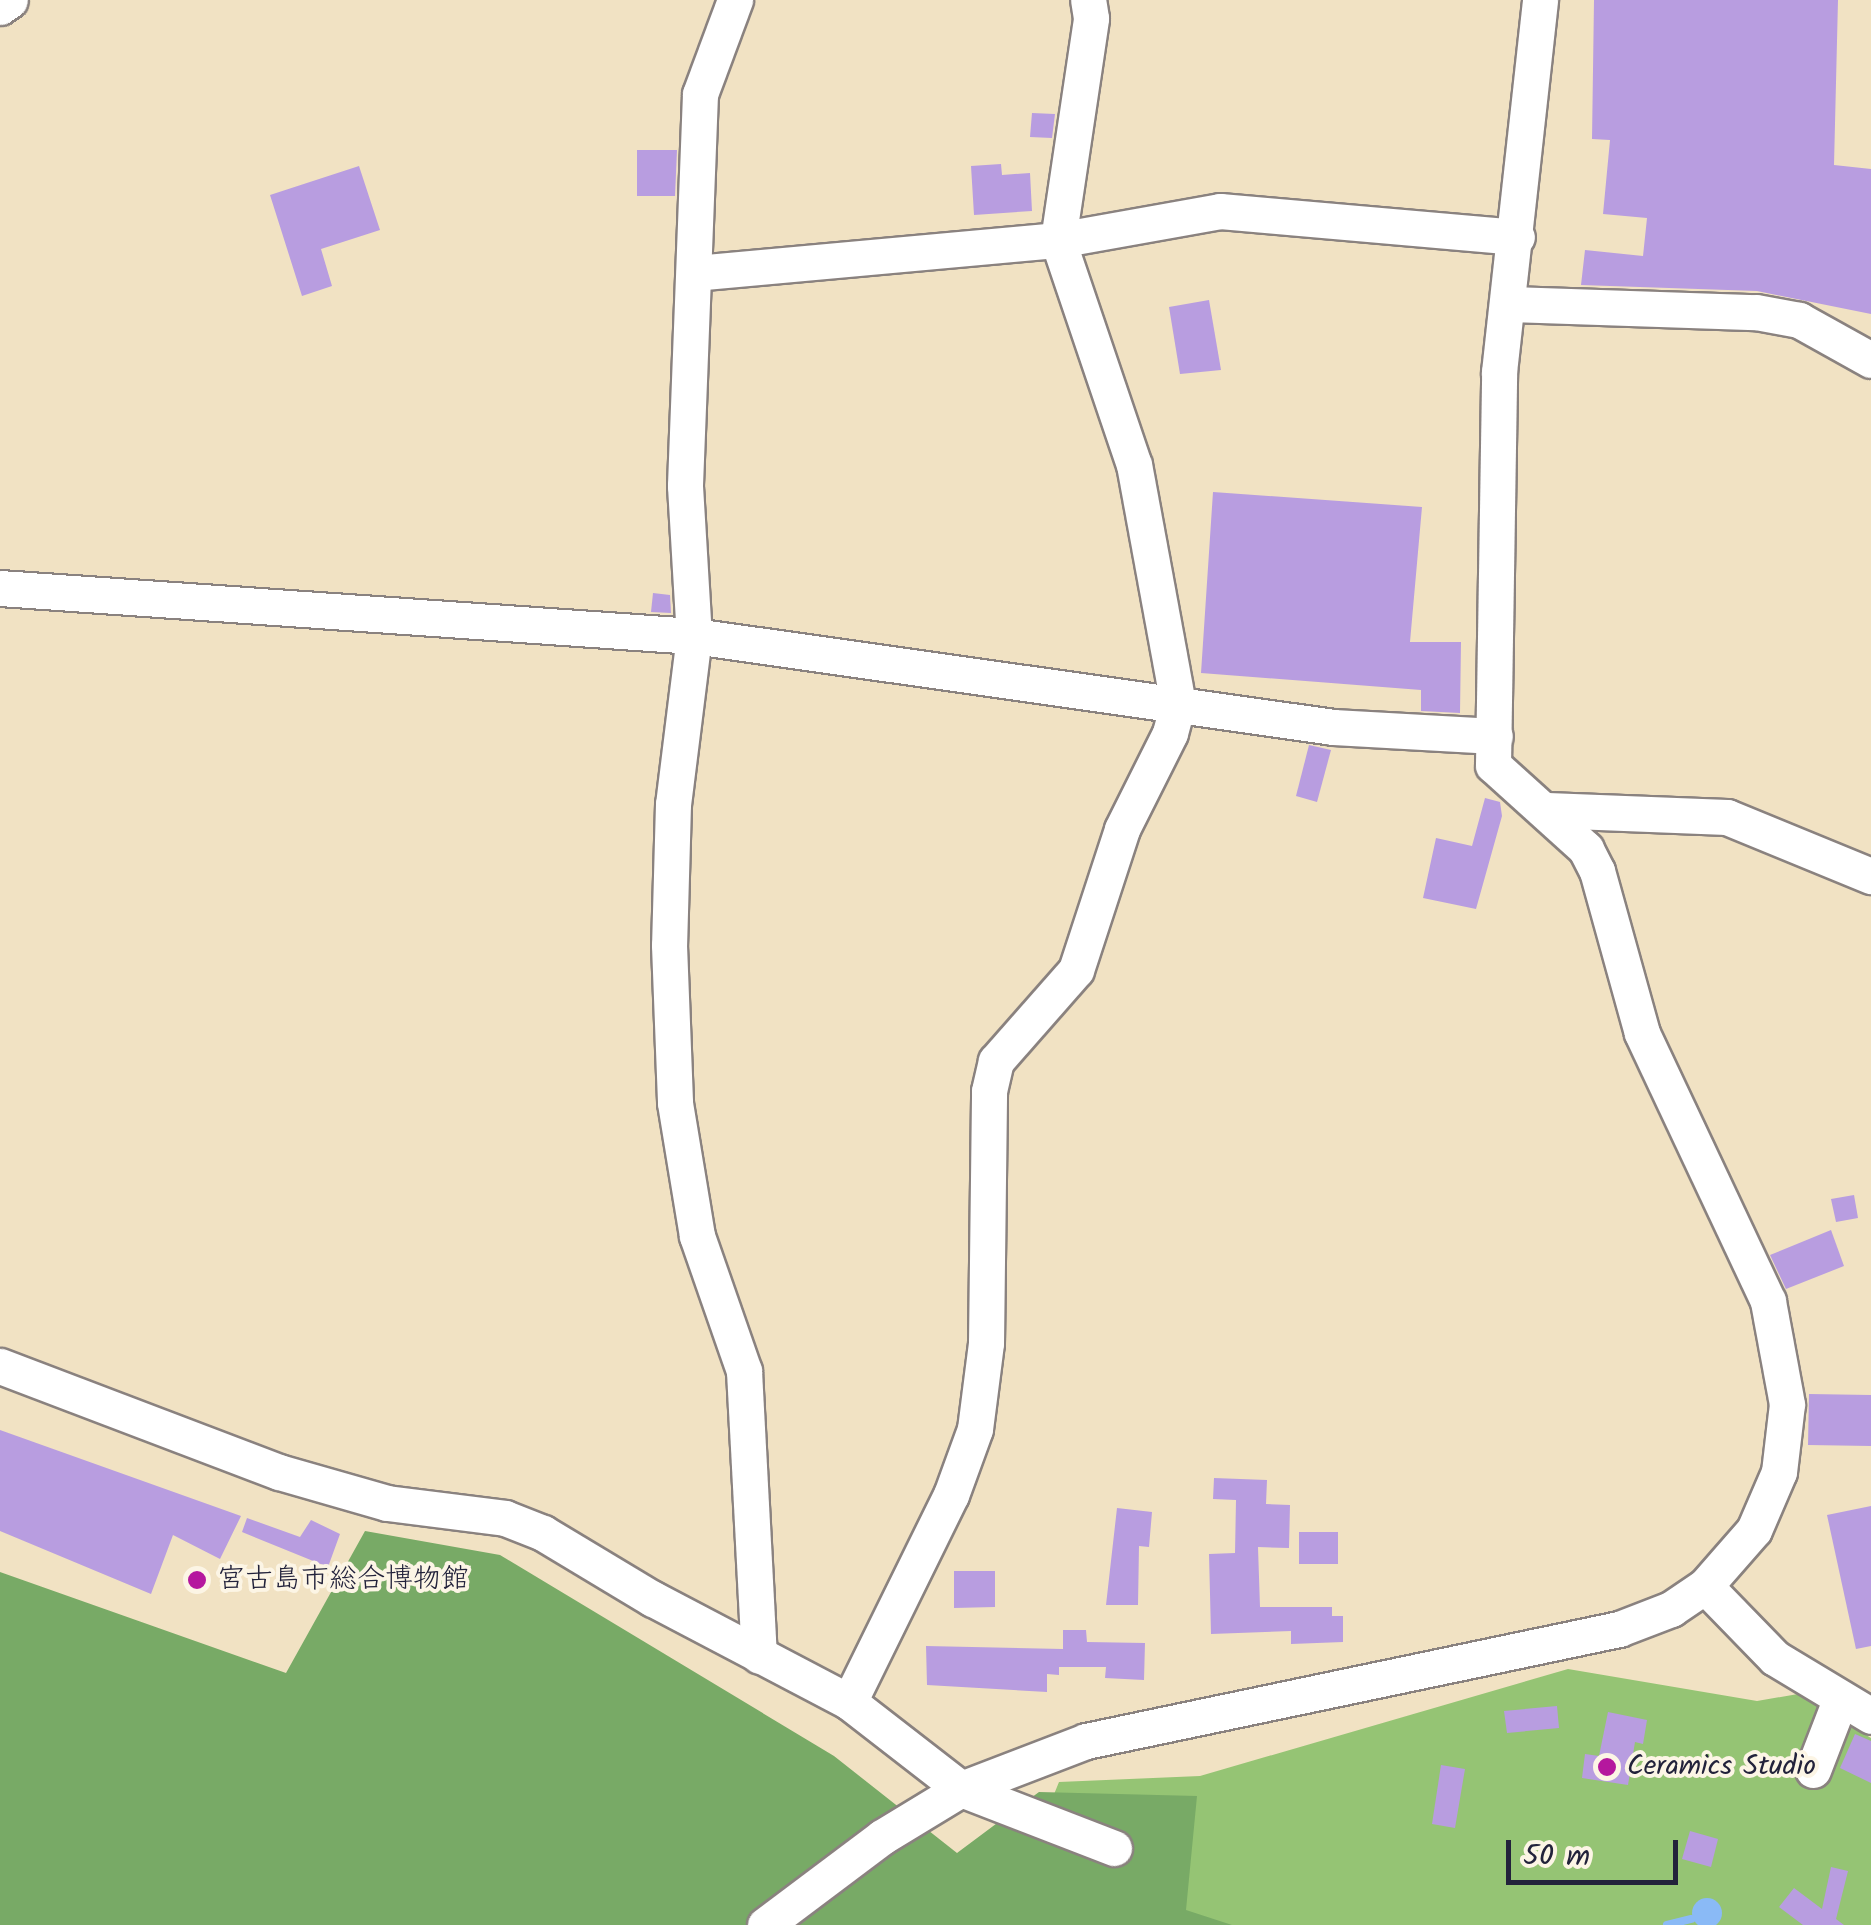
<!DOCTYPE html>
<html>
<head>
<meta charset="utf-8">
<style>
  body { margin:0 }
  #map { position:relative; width:1871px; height:1925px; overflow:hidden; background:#f1e2c3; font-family:Kalam,"Klee One",sans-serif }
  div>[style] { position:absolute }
  .green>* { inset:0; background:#95c474 }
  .forest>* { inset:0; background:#78aa66 }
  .water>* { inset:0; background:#8abaf6 }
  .round { border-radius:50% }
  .stream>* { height:8px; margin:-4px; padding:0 4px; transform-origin:4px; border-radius:4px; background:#8abaf6 }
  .building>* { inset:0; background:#b89de0 }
  .roads { filter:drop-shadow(2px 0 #8a827f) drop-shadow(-2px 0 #8a827f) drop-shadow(0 2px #8a827f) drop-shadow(0 -2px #8a827f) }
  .minor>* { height:35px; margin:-17.5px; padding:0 17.5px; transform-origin:17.5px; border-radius:17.5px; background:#fff }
  .dots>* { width:28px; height:28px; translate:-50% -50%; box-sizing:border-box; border:5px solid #fcf5e5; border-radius:50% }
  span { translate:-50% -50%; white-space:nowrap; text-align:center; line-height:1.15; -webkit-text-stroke:8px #fcf5e5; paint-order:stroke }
  .poi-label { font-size:28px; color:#22223b }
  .left { translate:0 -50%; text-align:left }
  .scale { position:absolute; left:1506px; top:1840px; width:172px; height:45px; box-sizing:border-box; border:5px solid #22223b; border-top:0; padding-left:12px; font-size:30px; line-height:35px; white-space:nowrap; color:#22223b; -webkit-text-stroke:8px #fcf5e5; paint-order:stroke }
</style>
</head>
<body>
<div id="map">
  <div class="green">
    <i style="clip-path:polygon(1568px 1669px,1757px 1701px,1798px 1694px,1871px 1738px,1871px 1925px,1009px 1925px,1009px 1905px,1059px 1782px,1200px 1776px)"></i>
  </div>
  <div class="forest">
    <i style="clip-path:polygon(365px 1531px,500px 1555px,834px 1756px,957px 1853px,1039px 1792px,1197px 1796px,1186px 1910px,1232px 1925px,0 1925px,0 1572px,286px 1673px)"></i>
  </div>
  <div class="water">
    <i class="round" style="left:1692px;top:1898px;width:30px;height:30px"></i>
  </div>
  <div class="stream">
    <i style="left:1667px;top:1925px;width:25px;rotate:-14deg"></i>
  </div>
  <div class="building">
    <i style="clip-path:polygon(1594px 0,1838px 0,1834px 165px,1871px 169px,1871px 314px,1757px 291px,1581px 285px,1585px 250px,1643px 256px,1647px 218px,1603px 214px,1610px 140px,1592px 139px)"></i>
    <i style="clip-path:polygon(1032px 113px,1055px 114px,1052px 138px,1030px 137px)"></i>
    <i style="clip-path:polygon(637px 150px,677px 150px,675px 196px,637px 196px)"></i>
    <i style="clip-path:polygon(1001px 164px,1002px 175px,1030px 173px,1032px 211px,974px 215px,971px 166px)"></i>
    <i style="clip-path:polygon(359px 166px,380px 230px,321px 249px,332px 286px,302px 296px,270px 195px)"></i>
    <i style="clip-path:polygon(1209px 300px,1221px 370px,1180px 374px,1169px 307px)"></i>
    <i style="clip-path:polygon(1213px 492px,1422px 507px,1410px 642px,1461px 642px,1460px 713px,1421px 711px,1421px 690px,1201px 673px)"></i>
    <i style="clip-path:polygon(653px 593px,670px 595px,671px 613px,651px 612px)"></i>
    <i style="clip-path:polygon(1309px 745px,1331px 750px,1317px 802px,1296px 796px)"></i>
    <i style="clip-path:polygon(1485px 798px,1500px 802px,1502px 816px,1476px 909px,1423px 898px,1436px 838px,1472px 846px)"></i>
    <i style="clip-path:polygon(1854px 1195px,1858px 1218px,1836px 1222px,1831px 1199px)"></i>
    <i style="clip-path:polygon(1831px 1230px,1844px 1266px,1786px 1289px,1770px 1255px)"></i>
    <i style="clip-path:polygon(1809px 1394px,1871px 1395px,1871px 1446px,1808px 1445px)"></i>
    <i style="clip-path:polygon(0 1430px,241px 1516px,220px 1559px,173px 1535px,151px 1594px,0 1531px)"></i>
    <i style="clip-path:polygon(1214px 1478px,1267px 1480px,1266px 1504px,1290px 1505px,1289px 1548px,1258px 1547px,1260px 1607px,1332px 1607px,1332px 1616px,1343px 1616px,1343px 1642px,1291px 1644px,1291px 1631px,1211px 1634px,1209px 1554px,1235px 1553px,1236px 1500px,1213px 1499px)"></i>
    <i style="clip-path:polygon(1871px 1506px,1871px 1646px,1856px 1649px,1827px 1515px)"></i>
    <i style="clip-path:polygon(1117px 1508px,1152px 1512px,1149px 1547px,1139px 1546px,1138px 1605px,1106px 1605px)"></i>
    <i style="clip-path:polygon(247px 1518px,300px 1537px,311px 1520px,340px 1534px,328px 1567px,242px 1532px)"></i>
    <i style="clip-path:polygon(1299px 1532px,1338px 1532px,1338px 1564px,1299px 1564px)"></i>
    <i style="clip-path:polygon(954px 1571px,995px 1571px,995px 1607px,954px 1608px)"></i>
    <i style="clip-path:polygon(1063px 1630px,1086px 1630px,1087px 1642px,1145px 1643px,1144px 1680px,1105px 1678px,1106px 1667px,1059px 1667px,1059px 1675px,1047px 1674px,1047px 1692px,927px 1685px,926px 1646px,1063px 1649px)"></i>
    <i style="clip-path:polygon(1557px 1706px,1559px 1728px,1507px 1733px,1504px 1711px)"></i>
    <i style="clip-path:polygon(1608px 1712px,1647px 1720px,1643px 1744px,1635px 1742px,1628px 1785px,1582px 1778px,1585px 1754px,1599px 1756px)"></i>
    <i style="clip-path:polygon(1855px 1734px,1871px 1741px,1871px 1783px,1840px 1768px)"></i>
    <i style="clip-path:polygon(1441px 1765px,1465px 1769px,1455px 1828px,1432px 1824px)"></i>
    <i style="clip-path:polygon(1690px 1831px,1718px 1839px,1711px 1867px,1682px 1859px)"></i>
    <i style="clip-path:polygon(1831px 1867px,1848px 1871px,1836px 1919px,1844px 1925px,1803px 1925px,1779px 1907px,1794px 1888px,1822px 1909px)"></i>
  </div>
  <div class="roads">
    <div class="minor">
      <i style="left:735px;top:0;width:100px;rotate:110.4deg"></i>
      <i style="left:700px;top:94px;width:392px;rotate:92.2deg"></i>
      <i style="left:685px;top:486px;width:150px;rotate:86.6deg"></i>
      <i style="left:694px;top:636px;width:169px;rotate:97.1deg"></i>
      <i style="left:673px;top:804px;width:141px;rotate:91.6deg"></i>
      <i style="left:669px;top:945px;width:158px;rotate:87.8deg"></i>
      <i style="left:675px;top:1103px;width:135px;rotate:80.6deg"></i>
      <i style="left:697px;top:1236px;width:143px;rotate:70.8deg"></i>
      <i style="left:744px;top:1371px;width:285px;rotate:87deg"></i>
      <i style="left:0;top:7px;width:12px;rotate:-35deg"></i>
      <i style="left:694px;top:273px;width:365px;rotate:-5.2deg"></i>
      <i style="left:1058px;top:240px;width:165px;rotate:-10.1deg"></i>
      <i style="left:1220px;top:211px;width:298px;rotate:5deg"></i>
      <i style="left:1510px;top:304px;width:246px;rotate:1.9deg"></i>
      <i style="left:1756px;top:312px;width:44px;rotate:10.5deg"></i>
      <i style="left:1799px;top:320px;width:82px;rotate:29.1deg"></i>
      <i style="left:0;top:588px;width:696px;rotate:3.96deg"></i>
      <i style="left:694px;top:636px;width:645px;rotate:8.1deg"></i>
      <i style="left:1333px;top:727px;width:162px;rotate:3.2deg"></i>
      <i style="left:1547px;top:810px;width:180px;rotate:2.2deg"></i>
      <i style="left:1727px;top:817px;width:156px;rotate:22.3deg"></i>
      <i style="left:0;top:1366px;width:298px;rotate:20.8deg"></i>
      <i style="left:279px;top:1472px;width:112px;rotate:16deg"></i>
      <i style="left:387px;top:1503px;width:119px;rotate:7.2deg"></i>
      <i style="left:505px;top:1518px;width:41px;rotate:21.5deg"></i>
      <i style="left:543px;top:1533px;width:128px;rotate:31deg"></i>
      <i style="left:653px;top:1599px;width:221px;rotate:27.7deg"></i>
      <i style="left:849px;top:1702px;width:142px;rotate:37.8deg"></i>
      <i style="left:961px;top:1789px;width:164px;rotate:21.1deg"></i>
      <i style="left:1705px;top:1586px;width:100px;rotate:45.8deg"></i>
      <i style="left:1775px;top:1658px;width:112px;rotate:31.1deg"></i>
      <i style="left:849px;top:1702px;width:231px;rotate:-63.8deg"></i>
      <i style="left:951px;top:1495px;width:70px;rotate:-70deg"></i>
      <i style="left:975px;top:1429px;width:87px;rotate:-82.7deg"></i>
      <i style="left:986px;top:1343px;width:252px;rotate:-89.3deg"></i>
      <i style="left:989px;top:1091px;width:31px;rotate:-77deg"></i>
      <i style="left:996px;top:1061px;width:121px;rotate:-48.7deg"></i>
      <i style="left:1076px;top:970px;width:148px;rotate:-71.9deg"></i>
      <i style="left:1122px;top:829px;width:107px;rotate:-63.4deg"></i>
      <i style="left:1170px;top:733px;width:30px;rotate:-75deg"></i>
      <i style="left:1178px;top:704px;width:243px;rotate:-100.4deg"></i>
      <i style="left:1134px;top:465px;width:237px;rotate:-108.7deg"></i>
      <i style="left:1058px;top:240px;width:224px;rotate:-81.5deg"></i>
      <i style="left:1091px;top:18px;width:18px;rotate:-99deg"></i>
      <i style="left:1813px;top:1770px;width:75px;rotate:-68.9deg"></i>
      <i style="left:765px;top:1925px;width:146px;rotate:-36.9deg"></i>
      <i style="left:882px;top:1837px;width:92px;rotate:-31.3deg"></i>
      <i style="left:961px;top:1789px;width:134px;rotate:-21deg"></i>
      <i style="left:1086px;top:1741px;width:545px;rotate:-11.87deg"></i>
      <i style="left:1619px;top:1629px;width:56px;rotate:-21deg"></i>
      <i style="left:1671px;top:1609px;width:41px;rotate:-34.1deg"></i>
      <i style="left:1705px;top:1586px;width:74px;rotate:-48.8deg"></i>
      <i style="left:1754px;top:1530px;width:63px;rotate:-66.7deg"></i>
      <i style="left:1779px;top:1472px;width:68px;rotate:-83.3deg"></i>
      <i style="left:1787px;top:1404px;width:105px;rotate:-100.5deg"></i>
      <i style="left:1768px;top:1301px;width:296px;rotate:-115.2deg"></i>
      <i style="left:1642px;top:1033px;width:168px;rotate:-105.5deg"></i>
      <i style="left:1597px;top:871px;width:25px;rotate:-117deg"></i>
      <i style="left:1586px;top:849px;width:125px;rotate:-137.9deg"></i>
      <i style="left:1493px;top:765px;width:393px;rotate:-89.1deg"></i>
      <i style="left:1499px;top:372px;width:374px;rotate:-83.7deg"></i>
    </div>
  </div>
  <div class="dots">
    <i style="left:197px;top:1580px;background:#b5179e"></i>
    <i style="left:1607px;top:1767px;background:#b5179e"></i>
  </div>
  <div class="poi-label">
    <span class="left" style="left:217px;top:1580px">宮古島市総合博物館</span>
    <span class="left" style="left:1627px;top:1767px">Ceramics Studio</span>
  </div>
  <div class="scale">50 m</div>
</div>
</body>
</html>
